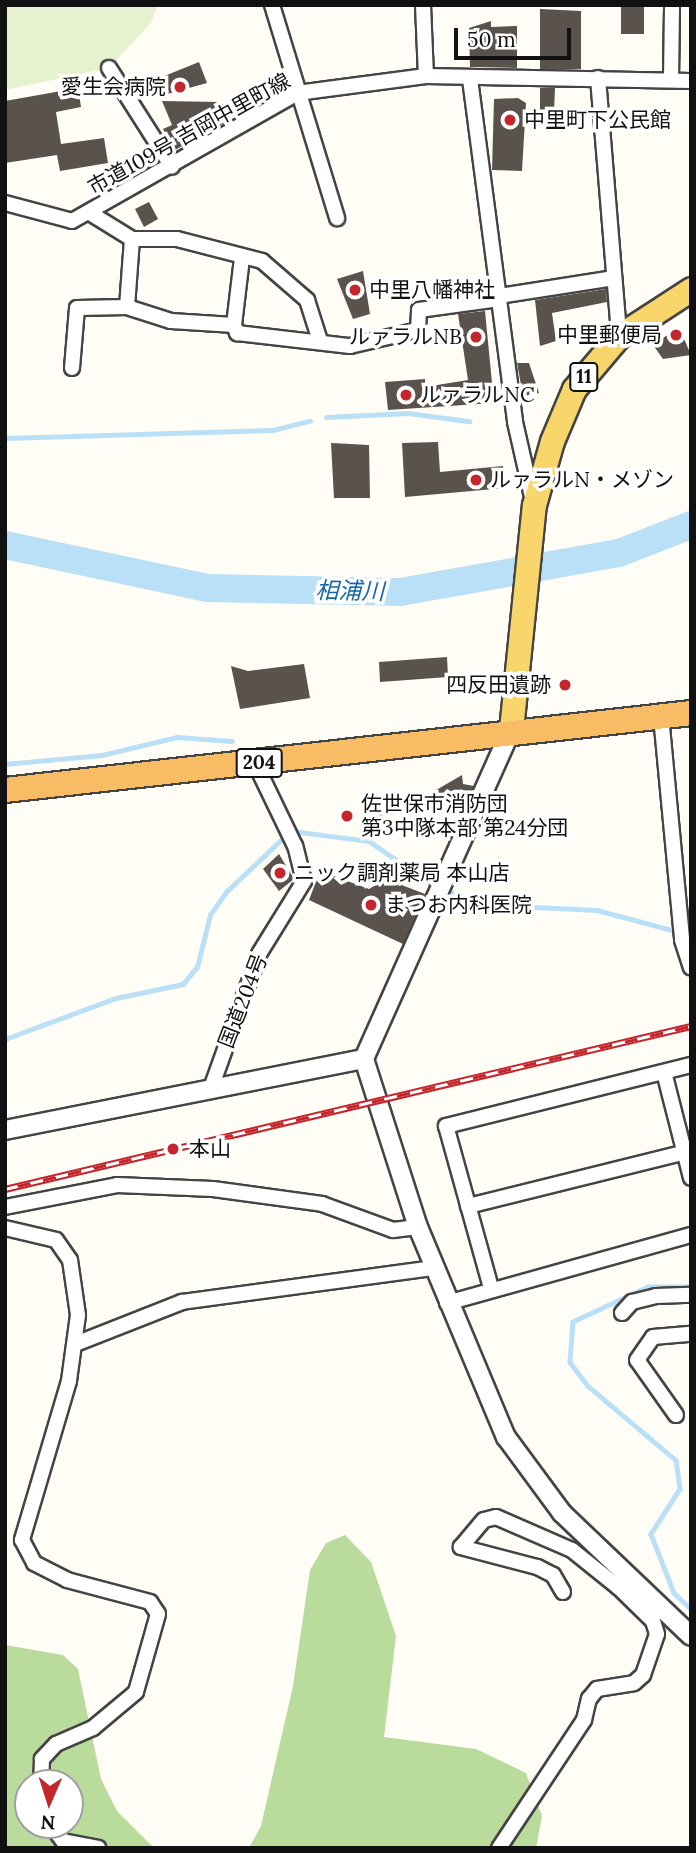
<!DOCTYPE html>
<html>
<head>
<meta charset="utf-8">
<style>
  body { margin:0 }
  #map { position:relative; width:696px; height:1853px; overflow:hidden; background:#fffdf5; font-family:Lora,"Noto Sans JP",serif }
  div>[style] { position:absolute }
  .forest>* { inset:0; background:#b9dc9c }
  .pitch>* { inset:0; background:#e6f2cf }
  .stream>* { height:4.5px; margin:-2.25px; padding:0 2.25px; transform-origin:2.25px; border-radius:2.25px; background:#b9e0f7 }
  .river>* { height:28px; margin:-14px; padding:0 14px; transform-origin:14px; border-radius:14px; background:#b9e0f7 }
  .building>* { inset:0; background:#5a524d }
  .roads { filter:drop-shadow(2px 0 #444) drop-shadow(-2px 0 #444) drop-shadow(0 2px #444) drop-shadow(0 -2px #444) }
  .minor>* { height:14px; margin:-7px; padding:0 7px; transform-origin:7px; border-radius:7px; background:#fff }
  .tertiary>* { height:18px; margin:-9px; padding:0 9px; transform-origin:9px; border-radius:9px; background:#fff }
  .primary>* { height:23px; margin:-11.5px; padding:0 11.5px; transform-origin:11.5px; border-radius:11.5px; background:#f9d66b }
  .trunk>* { height:24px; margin:-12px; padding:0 12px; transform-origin:12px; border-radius:12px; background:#f7bc64 }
  .rail>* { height:7px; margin-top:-3.5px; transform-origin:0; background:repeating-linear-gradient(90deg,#fff 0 13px,#c4262e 0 26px); box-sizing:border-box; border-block:2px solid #c4262e }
  .dots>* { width:19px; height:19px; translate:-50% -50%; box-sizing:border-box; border:4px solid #fff; border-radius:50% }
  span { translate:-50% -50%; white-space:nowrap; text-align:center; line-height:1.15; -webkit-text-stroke:7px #fff; paint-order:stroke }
  .shield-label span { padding:2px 5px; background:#fff; border:2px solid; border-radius:5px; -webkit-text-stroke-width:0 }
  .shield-label { font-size:19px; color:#111; font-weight:700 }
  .poi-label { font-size:21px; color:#111 }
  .right { translate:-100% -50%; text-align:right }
  .left { translate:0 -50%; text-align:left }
  .street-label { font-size:21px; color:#111 }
  .water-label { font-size:23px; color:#1768a6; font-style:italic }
  .frame { position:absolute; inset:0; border:7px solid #111; pointer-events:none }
  .north { position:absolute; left:14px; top:1769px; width:70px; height:70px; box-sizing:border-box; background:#fff; border:2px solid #a0a0a0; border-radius:50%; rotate:183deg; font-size:19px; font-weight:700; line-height:28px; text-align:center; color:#111 }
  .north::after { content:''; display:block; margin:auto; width:24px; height:32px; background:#c4262e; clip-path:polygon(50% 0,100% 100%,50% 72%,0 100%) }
  .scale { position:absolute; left:454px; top:28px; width:117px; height:32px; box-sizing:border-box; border:4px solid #111; border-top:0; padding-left:9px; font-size:21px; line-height:24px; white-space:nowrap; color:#111; -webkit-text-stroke:5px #fff; paint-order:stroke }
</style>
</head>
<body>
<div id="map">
  <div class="forest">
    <i style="clip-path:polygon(345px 1535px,371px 1562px,396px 1636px,384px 1737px,476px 1749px,526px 1773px,542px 1816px,536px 1848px,249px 1848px,261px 1826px,293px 1686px,310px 1570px,326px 1543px)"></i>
    <i style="clip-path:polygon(evenodd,5px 1645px,63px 1655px,78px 1669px,101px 1779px,117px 1811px,154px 1848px,5px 1848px,5px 1645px,28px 1783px,70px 1783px,70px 1825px,28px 1825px,28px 1783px)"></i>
  </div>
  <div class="pitch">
    <i style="clip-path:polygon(5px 5px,158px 5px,151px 23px,109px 68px,5px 90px)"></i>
  </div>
  <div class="stream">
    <i style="left:326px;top:417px;width:82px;rotate:-2.8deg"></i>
    <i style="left:408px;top:413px;width:62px;rotate:7.5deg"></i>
    <i style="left:5px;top:438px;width:268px;rotate:-1.7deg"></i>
    <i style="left:273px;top:430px;width:38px;rotate:-14deg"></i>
    <i style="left:5px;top:764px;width:97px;rotate:-5.3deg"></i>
    <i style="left:102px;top:755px;width:77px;rotate:-13.5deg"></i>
    <i style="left:177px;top:737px;width:55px;rotate:4.2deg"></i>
    <i style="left:292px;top:831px;width:78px;rotate:7.4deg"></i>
    <i style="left:369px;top:841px;width:81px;rotate:34.5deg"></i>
    <i style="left:444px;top:890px;width:48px;rotate:18.1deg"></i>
    <i style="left:490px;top:905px;width:107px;rotate:2.7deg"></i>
    <i style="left:597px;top:910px;width:97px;rotate:14.9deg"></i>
    <i style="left:5px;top:1039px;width:118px;rotate:-20.3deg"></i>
    <i style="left:116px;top:998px;width:68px;rotate:-11.8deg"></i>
    <i style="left:183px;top:984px;width:22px;rotate:-51deg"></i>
    <i style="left:197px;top:967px;width:54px;rotate:-76deg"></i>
    <i style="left:210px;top:915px;width:28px;rotate:-55deg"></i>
    <i style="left:226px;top:892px;width:81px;rotate:-43.5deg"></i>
    <i style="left:691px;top:1287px;width:43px;rotate:180deg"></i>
    <i style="left:648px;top:1287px;width:83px;rotate:155deg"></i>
    <i style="left:573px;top:1322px;width:40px;rotate:94.3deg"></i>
    <i style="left:570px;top:1362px;width:30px;rotate:53deg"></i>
    <i style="left:588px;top:1386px;width:115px;rotate:40.1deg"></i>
    <i style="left:676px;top:1460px;width:29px;rotate:82deg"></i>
    <i style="left:680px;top:1489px;width:54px;rotate:122.8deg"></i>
    <i style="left:651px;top:1534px;width:63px;rotate:68.7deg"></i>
    <i style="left:674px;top:1593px;width:23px;rotate:43deg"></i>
  </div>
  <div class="river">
    <i style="left:5px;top:545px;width:207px;rotate:12deg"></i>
    <i style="left:207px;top:588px;width:193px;rotate:1.2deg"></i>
    <i style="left:400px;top:592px;width:222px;rotate:-10.1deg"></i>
    <i style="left:619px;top:553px;width:77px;rotate:-21.3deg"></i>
  </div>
  <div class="building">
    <i style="clip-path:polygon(621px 5px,644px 5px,644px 34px,621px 34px)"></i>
    <i style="clip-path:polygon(540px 9px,581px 11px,581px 69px,540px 69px)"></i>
    <i style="clip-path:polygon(491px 21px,491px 27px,517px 26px,517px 68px,470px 67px,469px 28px)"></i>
    <i style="clip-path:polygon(199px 62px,207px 83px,160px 96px,152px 81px)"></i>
    <i style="clip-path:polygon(78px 88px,81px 107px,56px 112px,61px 144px,104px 138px,108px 163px,60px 171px,57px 155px,5px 163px,5px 101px)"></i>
    <i style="clip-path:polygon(540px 88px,555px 88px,554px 112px,540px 111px)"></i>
    <i style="clip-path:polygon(518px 98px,526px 103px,522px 171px,492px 170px,494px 99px)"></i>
    <i style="clip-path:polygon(162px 101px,219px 102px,226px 122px,175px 150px,163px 129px,172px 125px)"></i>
    <i style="clip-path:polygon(149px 202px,158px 219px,144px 227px,135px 209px)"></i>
    <i style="clip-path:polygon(363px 271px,370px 314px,353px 319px,337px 279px)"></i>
    <i style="clip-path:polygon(606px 289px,607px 302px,552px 313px,556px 341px,540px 346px,535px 300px)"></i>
    <i style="clip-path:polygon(485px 311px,494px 403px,388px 410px,385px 382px,425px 379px,425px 387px,468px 380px,458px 314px)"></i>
    <i style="clip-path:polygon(679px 327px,691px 355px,663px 359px,653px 345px)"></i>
    <i style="clip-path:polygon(517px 363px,529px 363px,539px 393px,523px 396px)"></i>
    <i style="clip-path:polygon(438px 442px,440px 472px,503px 466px,505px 488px,405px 497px,402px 443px)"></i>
    <i style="clip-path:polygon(331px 443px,369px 445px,370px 498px,334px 498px)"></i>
    <i style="clip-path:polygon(447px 657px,448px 677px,380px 682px,379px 662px)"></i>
    <i style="clip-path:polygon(304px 664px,310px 698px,240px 709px,231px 666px,248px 671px)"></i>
    <i style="clip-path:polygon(462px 775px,463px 784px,474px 786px,465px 805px,426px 796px)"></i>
    <i style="clip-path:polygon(396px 790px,404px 812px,371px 819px,363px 801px)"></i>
    <i style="clip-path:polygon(279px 854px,294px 879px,279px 891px,263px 869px)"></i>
    <i style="clip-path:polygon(320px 871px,369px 889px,386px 879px,425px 894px,403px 944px,309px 900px)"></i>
  </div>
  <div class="roads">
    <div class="minor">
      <i style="left:272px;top:5px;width:223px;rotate:73deg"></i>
      <i style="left:423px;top:5px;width:71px;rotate:87.6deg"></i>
      <i style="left:109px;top:68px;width:117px;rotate:57.5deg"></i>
      <i style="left:598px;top:78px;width:259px;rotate:85.3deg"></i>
      <i style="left:470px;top:79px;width:346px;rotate:82.5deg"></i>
      <i style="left:515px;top:422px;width:77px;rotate:77.2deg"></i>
      <i style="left:671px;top:80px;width:75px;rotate:-89.2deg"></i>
      <i style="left:5px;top:203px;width:69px;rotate:15deg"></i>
      <i style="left:72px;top:221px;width:259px;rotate:-29.6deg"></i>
      <i style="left:297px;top:93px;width:130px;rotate:-7.5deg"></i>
      <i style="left:426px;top:76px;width:265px;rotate:1.1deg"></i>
      <i style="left:90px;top:213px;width:49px;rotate:31.8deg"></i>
      <i style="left:132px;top:239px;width:45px"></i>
      <i style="left:177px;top:239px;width:88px;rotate:14.5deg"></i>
      <i style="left:262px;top:261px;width:60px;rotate:40.9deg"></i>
      <i style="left:307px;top:300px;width:43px;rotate:72.4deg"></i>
      <i style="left:499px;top:296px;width:116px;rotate:-8.9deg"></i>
      <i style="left:127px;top:307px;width:68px;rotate:-85.8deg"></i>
      <i style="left:234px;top:325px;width:67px;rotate:-83.2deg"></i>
      <i style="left:72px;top:368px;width:60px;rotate:-85.2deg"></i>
      <i style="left:77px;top:308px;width:50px;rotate:-1.1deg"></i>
      <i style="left:127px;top:307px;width:46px;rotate:17.7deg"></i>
      <i style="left:171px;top:321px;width:63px;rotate:3.6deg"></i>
      <i style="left:234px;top:325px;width:9px;rotate:69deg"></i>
      <i style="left:237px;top:333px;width:114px;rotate:6.6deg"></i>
      <i style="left:350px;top:346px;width:70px;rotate:-13.2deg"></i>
      <i style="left:418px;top:330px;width:20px;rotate:-87deg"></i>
      <i style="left:419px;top:310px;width:81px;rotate:-7.8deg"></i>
      <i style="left:661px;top:716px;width:225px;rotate:84.6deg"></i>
      <i style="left:682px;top:940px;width:29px;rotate:72deg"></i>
      <i style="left:664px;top:1072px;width:109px;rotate:75.7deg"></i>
      <i style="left:210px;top:1091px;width:145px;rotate:-70.3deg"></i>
      <i style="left:259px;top:954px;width:86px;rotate:-58.3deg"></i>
      <i style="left:304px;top:881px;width:36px;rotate:-104deg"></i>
      <i style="left:295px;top:846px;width:92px;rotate:-115.7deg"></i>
      <i style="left:468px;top:1206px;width:230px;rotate:-13.9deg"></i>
      <i style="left:5px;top:1207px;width:114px;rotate:-11.1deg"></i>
      <i style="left:117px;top:1185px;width:96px;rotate:2.4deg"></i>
      <i style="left:213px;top:1189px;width:110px;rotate:7.8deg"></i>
      <i style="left:322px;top:1204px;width:76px;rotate:20.1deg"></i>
      <i style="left:393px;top:1230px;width:25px;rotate:-7deg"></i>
      <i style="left:5px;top:1228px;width:52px;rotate:13.2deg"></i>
      <i style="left:56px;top:1240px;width:24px;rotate:55deg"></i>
      <i style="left:70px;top:1260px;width:56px;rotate:81.7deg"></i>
      <i style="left:78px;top:1315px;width:67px;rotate:97.8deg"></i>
      <i style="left:69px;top:1381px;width:166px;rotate:106.5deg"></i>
      <i style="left:22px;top:1540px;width:26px;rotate:62deg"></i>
      <i style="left:34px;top:1563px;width:37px;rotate:27deg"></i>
      <i style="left:67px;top:1580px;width:86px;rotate:14.8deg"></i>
      <i style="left:150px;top:1602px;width:14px;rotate:56deg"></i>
      <i style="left:158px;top:1614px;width:81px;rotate:105.8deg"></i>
      <i style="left:136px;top:1692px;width:56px;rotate:140.1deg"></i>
      <i style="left:93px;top:1728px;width:40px;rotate:156.6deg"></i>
      <i style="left:56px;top:1744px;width:21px;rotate:133deg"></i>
      <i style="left:42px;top:1759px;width:24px;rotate:92deg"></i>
      <i style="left:491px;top:1288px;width:168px;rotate:-105.5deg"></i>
      <i style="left:446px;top:1126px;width:252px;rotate:-14deg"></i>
      <i style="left:447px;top:1303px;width:253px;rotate:-15.6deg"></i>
      <i style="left:622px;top:1313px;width:15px;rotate:-48deg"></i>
      <i style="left:632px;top:1302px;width:25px;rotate:-14deg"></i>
      <i style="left:656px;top:1296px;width:35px;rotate:-2deg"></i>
      <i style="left:78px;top:1343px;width:112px;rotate:-21.5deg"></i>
      <i style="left:182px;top:1302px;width:253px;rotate:-7.7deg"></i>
      <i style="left:676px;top:1415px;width:67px;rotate:-125.3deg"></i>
      <i style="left:637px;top:1360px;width:28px;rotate:-55deg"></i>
      <i style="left:653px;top:1337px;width:38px;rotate:-5deg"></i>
      <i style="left:563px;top:1592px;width:20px;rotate:-120deg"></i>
      <i style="left:553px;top:1575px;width:18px;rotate:-153deg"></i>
      <i style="left:537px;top:1567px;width:79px;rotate:-165.3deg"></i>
      <i style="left:461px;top:1547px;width:35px;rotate:-50deg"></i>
      <i style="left:484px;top:1520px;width:12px;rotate:-14deg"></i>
      <i style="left:496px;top:1517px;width:83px;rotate:23.5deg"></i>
      <i style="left:572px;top:1550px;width:59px;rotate:38.8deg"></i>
      <i style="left:618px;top:1587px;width:6px;rotate:-51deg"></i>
      <i style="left:51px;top:1825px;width:20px;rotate:53deg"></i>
      <i style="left:63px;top:1841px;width:36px;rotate:11deg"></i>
      <i style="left:499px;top:1848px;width:154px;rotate:-56.4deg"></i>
      <i style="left:584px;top:1720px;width:22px;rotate:-77deg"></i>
      <i style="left:589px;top:1699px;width:13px;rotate:-51deg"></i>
      <i style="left:597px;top:1689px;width:37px;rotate:-9deg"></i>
      <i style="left:634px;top:1683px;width:12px;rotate:-42deg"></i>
      <i style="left:643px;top:1675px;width:43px;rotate:-71.1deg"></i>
      <i style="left:657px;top:1634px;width:14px;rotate:-107deg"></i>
      <i style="left:653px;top:1621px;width:49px;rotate:-135.8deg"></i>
    </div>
    <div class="tertiary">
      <i style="left:511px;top:730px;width:360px;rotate:114.1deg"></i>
      <i style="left:364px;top:1059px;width:176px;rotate:72.2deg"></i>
      <i style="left:418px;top:1227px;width:228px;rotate:67.3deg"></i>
      <i style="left:506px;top:1437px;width:94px;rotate:53.6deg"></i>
      <i style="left:562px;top:1513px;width:178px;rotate:43.6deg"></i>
      <i style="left:5px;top:1130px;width:366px;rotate:-11.2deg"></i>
    </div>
    <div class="primary">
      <i style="left:511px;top:730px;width:226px;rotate:-84.2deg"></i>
      <i style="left:534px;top:505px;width:66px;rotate:-74.3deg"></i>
      <i style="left:552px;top:441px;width:56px;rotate:-67.1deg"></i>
      <i style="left:574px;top:389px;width:70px;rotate:-49.7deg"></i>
      <i style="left:619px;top:336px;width:86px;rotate:-33.1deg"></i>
    </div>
    <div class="trunk">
      <i style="left:5px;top:790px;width:690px;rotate:-6.4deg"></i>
    </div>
  </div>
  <div class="rail">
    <i style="left:5px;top:1189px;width:705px;rotate:-13.37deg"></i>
  </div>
  <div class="dots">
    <i style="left:180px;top:87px;background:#c4262e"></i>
    <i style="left:510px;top:120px;background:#c4262e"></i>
    <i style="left:355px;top:290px;background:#c4262e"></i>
    <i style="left:676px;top:335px;background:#c4262e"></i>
    <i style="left:476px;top:337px;background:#c4262e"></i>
    <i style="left:406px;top:395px;background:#c4262e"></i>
    <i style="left:476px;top:480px;background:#c4262e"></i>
    <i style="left:565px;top:685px;background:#c4262e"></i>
    <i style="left:347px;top:816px;background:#c4262e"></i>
    <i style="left:280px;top:873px;background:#c4262e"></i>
    <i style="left:371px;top:905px;background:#c4262e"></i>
    <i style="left:173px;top:1149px;background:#c4262e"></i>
  </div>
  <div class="shield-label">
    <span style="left:584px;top:377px">11</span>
    <span style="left:259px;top:763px">204</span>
  </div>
  <div class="poi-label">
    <span class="right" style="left:166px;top:87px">愛生会病院</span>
    <span class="left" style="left:524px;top:120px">中里町下公民館</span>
    <span class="left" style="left:369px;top:290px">中里八幡神社</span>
    <span class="right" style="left:662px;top:335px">中里郵便局</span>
    <span class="right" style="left:462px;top:337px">ルァラルNB</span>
    <span class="left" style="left:420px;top:395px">ルァラルNC</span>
    <span class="left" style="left:490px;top:480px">ルァラルN・メゾン</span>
    <span class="right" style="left:551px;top:685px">四反田遺跡</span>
    <span class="left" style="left:361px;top:816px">佐世保市消防団<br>第3中隊本部 第24分団</span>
    <span class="left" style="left:294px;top:873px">ニック調剤薬局 本山店</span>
    <span class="left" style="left:385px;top:905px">まつお内科医院</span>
    <span class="left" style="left:189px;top:1149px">本山</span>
  </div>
  <div class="street-label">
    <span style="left:189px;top:134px;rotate:-29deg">市道109号 吉岡中里町線</span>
    <span style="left:243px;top:1001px;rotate:-69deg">国道204号</span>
  </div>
  <div class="water-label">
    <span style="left:350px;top:591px;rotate:1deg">相浦川</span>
  </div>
  <div class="frame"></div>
  <div class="north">N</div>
  <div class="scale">50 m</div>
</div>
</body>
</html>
